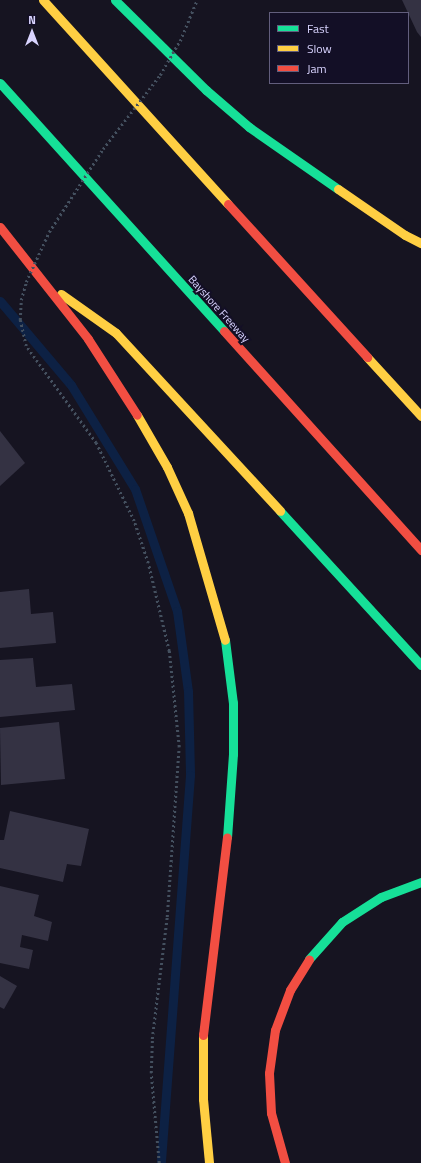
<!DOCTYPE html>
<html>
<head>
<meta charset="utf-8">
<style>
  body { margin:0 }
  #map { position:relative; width:421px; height:1163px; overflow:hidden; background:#161421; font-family:"Titillium Web",sans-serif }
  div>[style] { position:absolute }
  .stream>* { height:9px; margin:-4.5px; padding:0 4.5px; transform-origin:4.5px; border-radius:4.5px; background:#0d2144 }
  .building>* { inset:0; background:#343243 }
  .fast>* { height:9px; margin:-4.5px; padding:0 4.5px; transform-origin:4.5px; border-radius:4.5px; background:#16e098 }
  .slow>* { height:9px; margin:-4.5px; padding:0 4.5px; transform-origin:4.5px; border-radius:4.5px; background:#ffcf43 }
  .jam>* { height:9px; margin:-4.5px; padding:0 4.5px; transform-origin:4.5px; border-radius:4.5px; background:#f24e42 }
  .path-bridge>* { height:2.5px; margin-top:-1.25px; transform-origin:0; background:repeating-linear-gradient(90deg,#44505f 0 2px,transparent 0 5px) }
  span { translate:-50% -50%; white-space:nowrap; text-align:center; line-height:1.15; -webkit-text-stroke:4px #130f26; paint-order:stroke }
  .street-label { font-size:11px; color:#d9d4ff }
  .legend { position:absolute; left:269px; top:12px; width:140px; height:72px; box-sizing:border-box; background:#130f26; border:1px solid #625e7d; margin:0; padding:5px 7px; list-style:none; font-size:12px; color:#d9d4ff }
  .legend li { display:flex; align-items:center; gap:8px; height:20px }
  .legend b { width:20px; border:1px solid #625e7d }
  .north { position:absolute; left:12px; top:12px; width:40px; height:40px; -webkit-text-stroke:3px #130f26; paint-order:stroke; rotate:0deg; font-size:11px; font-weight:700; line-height:16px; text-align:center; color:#d9d4ff }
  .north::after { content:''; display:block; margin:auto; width:14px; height:18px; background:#d9d4ff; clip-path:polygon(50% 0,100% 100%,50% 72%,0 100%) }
</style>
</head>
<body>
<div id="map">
  <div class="stream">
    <i style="left:0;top:301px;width:110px;rotate:49.8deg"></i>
    <i style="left:71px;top:385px;width:122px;rotate:58.4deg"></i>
    <i style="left:135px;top:489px;width:129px;rotate:71deg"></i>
    <i style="left:177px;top:611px;width:81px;rotate:82.2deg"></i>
    <i style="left:188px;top:691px;width:84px;rotate:88.6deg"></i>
    <i style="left:190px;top:775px;width:389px;rotate:94.3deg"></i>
  </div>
  <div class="building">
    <i style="clip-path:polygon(402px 0,421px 0,421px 37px,417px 32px)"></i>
    <i style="clip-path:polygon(0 431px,25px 463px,0 486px)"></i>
    <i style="clip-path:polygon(29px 589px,31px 614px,53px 612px,56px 643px,0 648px,0 592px)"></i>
    <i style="clip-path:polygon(33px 658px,36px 687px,72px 684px,75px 710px,0 717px,0 660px)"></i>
    <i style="clip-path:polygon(59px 722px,65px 779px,1px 785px,0 728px)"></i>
    <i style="clip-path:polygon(10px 811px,89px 829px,81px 866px,67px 864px,63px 882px,0 868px,0 840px,4px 840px)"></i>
    <i style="clip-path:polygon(0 886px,39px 895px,34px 916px,52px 922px,48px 941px,22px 935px,20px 947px,33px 950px,29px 969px,0 963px)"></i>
    <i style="clip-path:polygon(0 976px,17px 986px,4px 1009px,0 1007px)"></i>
  </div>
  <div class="fast">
    <i style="left:115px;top:0;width:128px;rotate:44.7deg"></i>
    <i style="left:206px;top:90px;width:57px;rotate:40.7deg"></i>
    <i style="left:249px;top:127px;width:108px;rotate:34.9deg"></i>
    <i style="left:0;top:83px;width:334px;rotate:47.9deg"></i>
    <i style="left:280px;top:511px;width:209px;rotate:47.5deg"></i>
    <i style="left:225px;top:640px;width:64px;rotate:82.8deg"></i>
    <i style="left:233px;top:703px;width:51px;rotate:90deg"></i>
    <i style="left:233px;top:754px;width:83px;rotate:94.1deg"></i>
    <i style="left:309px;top:959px;width:50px;rotate:-48.3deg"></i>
    <i style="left:342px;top:922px;width:46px;rotate:-32.7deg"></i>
    <i style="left:381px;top:897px;width:43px;rotate:-20.6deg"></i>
  </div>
  <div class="slow">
    <i style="left:43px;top:0;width:275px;rotate:47.8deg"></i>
    <i style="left:338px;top:189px;width:81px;rotate:34.5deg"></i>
    <i style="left:405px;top:235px;width:18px;rotate:27deg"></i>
    <i style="left:61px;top:294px;width:67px;rotate:35.3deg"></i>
    <i style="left:116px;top:333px;width:242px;rotate:47.3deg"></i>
    <i style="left:367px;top:357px;width:80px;rotate:47.5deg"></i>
    <i style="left:137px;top:415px;width:60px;rotate:60deg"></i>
    <i style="left:167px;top:467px;width:51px;rotate:65.5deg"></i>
    <i style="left:188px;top:513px;width:132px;rotate:73.8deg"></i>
    <i style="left:203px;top:1035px;width:64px;rotate:90deg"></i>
    <i style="left:203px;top:1099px;width:64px;rotate:84.6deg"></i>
  </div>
  <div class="jam">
    <i style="left:228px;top:204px;width:207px;rotate:47.7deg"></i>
    <i style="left:0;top:227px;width:142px;rotate:51.8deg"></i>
    <i style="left:88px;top:339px;width:90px;rotate:57.2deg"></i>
    <i style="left:224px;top:331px;width:295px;rotate:48deg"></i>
    <i style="left:203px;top:1035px;width:199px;rotate:-83.1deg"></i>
    <i style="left:285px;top:1163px;width:52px;rotate:-105.6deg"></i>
    <i style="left:271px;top:1113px;width:40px;rotate:-92.9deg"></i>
    <i style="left:269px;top:1073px;width:43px;rotate:-82.1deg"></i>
    <i style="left:275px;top:1030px;width:43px;rotate:-69.4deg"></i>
    <i style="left:290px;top:990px;width:36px;rotate:-58deg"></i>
  </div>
  <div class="path-bridge">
    <i style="left:159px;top:1163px;width:90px;rotate:-95.1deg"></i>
    <i style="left:151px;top:1073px;width:34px;rotate:-88deg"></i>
    <i style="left:152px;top:1039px;width:123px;rotate:-83deg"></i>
    <i style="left:167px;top:917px;width:170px;rotate:-86deg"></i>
    <i style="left:179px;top:747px;width:97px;rotate:-95.9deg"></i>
    <i style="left:169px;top:651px;width:90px;rotate:-103.4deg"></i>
    <i style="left:148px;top:563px;width:44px;rotate:-108.4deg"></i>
    <i style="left:134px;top:521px;width:87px;rotate:-116deg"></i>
    <i style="left:96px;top:443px;width:120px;rotate:-125.8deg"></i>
    <i style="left:26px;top:346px;width:27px;rotate:-103deg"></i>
    <i style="left:20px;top:320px;width:20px;rotate:-87deg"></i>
    <i style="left:21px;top:300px;width:19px;rotate:-74deg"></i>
    <i style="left:26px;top:282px;width:55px;rotate:-65.3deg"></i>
    <i style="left:49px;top:232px;width:99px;rotate:-57deg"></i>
    <i style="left:103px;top:149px;width:93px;rotate:-52.4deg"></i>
    <i style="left:160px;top:75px;width:39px;rotate:-60deg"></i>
    <i style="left:180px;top:41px;width:44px;rotate:-67.5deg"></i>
  </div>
  <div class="street-label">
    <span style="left:219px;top:309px;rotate:48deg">Bayshore Freeway</span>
  </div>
  <ul class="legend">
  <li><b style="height:5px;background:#16e098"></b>Fast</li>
  <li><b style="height:5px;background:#ffcf43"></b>Slow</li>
  <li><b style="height:5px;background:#f24e42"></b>Jam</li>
  </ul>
  <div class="north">N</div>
</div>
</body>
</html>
